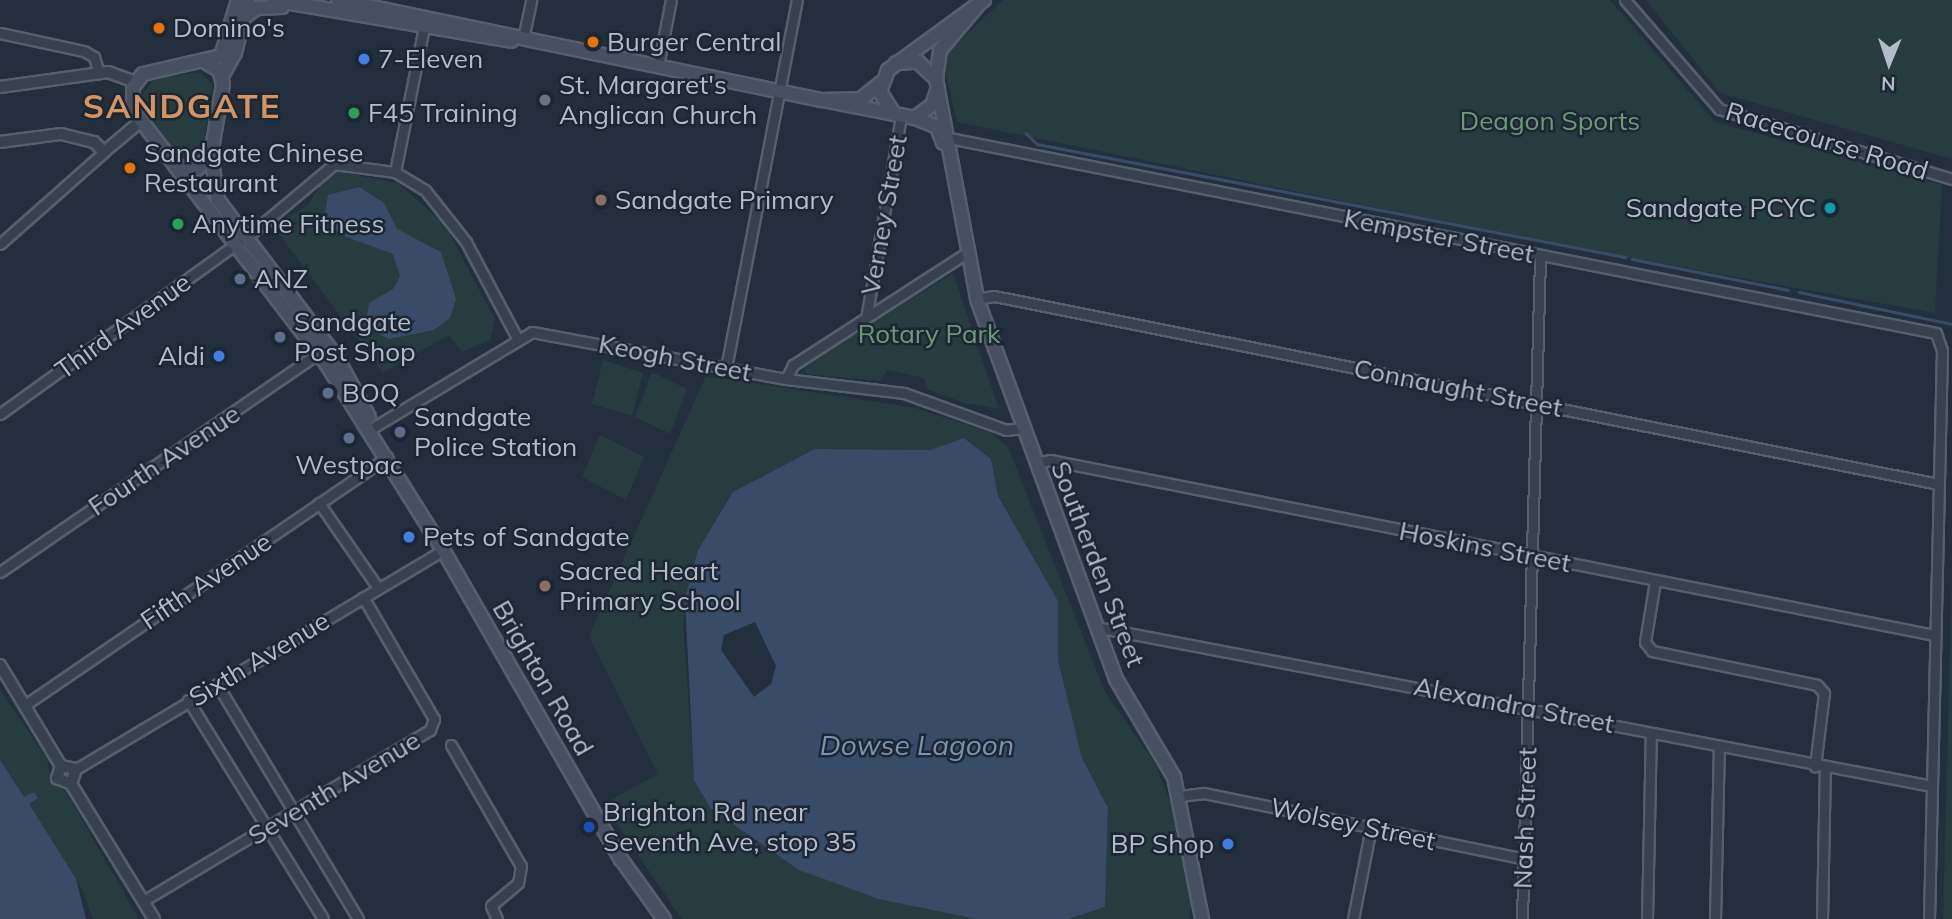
<!DOCTYPE html>
<html>
<head>
<meta charset="utf-8">
<style>
  body { margin:0 }
  #map { position:relative; width:1952px; height:919px; overflow:hidden; background:#242f3e; font-family:Mulish,sans-serif }
  div>[style] { position:absolute }
  .green>* { inset:0; background:#263c3f }
  .water>* { inset:0; background:#394c67 }
  .stream>* { height:2.5px; margin:-1.25px; padding:0 1.25px; transform-origin:1.25px; border-radius:1.25px; background:#394c67 }
  .roads { filter:drop-shadow(2px 0 #565f6c) drop-shadow(-2px 0 #565f6c) drop-shadow(0 2px #565f6c) drop-shadow(0 -2px #565f6c) }
  .minor>* { height:9px; margin:-4.5px; padding:0 4.5px; transform-origin:4.5px; border-radius:4.5px; background:#38414e }
  .tertiary>* { height:10px; margin:-5px; padding:0 5px; transform-origin:5px; border-radius:5px; background:#38414e }
  .secondary>* { height:12px; margin:-6px; padding:0 6px; transform-origin:6px; border-radius:6px; background:#465061 }
  .dots>* { width:19px; height:19px; translate:-50% -50%; box-sizing:border-box; border:4px solid #1d2633; border-radius:50% }
  span { translate:-50% -50%; white-space:nowrap; text-align:center; line-height:1.15; -webkit-text-stroke:5px #1d2633; paint-order:stroke }
  .poi-label { font-size:26px; color:#b4bcc9 }
  .left { translate:0 -50%; text-align:left }
  .right { translate:-100% -50%; text-align:right }
  .park-label { font-size:26px; color:#6b9a76 }
  .street-label { font-size:26px; color:#b4bcc9 }
  .water-label { font-size:28px; color:#7c92b1; font-style:italic }
  .district-label { font-size:33px; color:#d59563; font-weight:700; letter-spacing:2px }
  .north { position:absolute; left:1854px; top:28px; width:70px; height:70px; -webkit-text-stroke:5px #1d2633; paint-order:stroke; rotate:182deg; font-size:19px; font-weight:700; line-height:28px; text-align:center; color:#b4bcc9 }
  .north::after { content:''; display:block; margin:auto; width:24px; height:32px; background:#b4bcc9; clip-path:polygon(50% 0,100% 100%,50% 72%,0 100%) }
</style>
</head>
<body>
<div id="map">
  <div class="green">
    <i style="clip-path:polygon(1003px 0,1610px 0,1715px 122px,1942px 185px,1935px 313px,1547px 243px,957px 122px,945px 69px,949px 51px)"></i>
    <i style="clip-path:polygon(1646px 0,1952px 0,1952px 159px,1720px 93px)"></i>
    <i style="clip-path:polygon(200px 72px,213px 85px,202px 153px,191px 162px,178px 157px,139px 99px,154px 78px)"></i>
    <i style="clip-path:polygon(335px 171px,398px 183px,444px 224px,495px 319px,490px 340px,462px 352px,449px 335px,383px 373px,274px 227px,309px 204px,326px 174px)"></i>
    <i style="clip-path:polygon(953px 273px,999px 409px,964px 403px,927px 389px,924px 378px,888px 370px,880px 381px,807px 374px,803px 366px)"></i>
    <i style="clip-path:polygon(603px 360px,643px 373px,632px 416px,592px 404px)"></i>
    <i style="clip-path:polygon(652px 372px,687px 389px,670px 434px,635px 417px)"></i>
    <i style="clip-path:polygon(706px 376px,916px 408px,992px 433px,1008px 447px,1105px 692px,1155px 763px,1171px 804px,1192px 900px,1189px 919px,1068px 919px,1105px 907px,1108px 808px,1082px 758px,1058px 660px,1058px 601px,998px 496px,991px 459px,965px 438px,930px 450px,815px 449px,733px 492px,698px 550px,683px 622px,694px 780px,711px 809px,799px 870px,977px 919px,682px 919px,603px 804px,658px 774px,589px 636px)"></i>
    <i style="clip-path:polygon(600px 435px,644px 457px,626px 500px,582px 477px)"></i>
    <i style="clip-path:polygon(1952px 571px,1952px 919px,1943px 919px)"></i>
    <i style="clip-path:polygon(0 690px,47px 759px,51px 782px,66px 792px,139px 919px,93px 919px,82px 889px,0 765px)"></i>
  </div>
  <div class="water">
    <i style="clip-path:polygon(359px 187px,384px 203px,397px 229px,441px 252px,456px 299px,450px 318px,434px 330px,389px 339px,365px 326px,369px 303px,393px 289px,400px 276px,393px 254px,341px 235px,324px 219px,328px 195px)"></i>
    <i style="clip-path:polygon(evenodd,964px 438px,991px 459px,998px 496px,1058px 601px,1058px 660px,1082px 758px,1108px 808px,1105px 907px,1068px 919px,977px 919px,879px 899px,799px 870px,711px 809px,694px 780px,685px 598px,698px 550px,733px 492px,815px 449px,930px 450px,964px 438px,755px 622px,776px 666px,771px 684px,754px 697px,721px 650px,724px 635px,755px 622px)"></i>
    <i style="clip-path:polygon(0 760px,24px 797px,34px 792px,38px 798px,29px 804px,76px 879px,86px 919px,0 919px)"></i>
  </div>
  <div class="stream">
    <i style="left:1026px;top:133px;width:16px;rotate:45deg"></i>
    <i style="left:1037px;top:144px;width:599px;rotate:10.88deg"></i>
    <i style="left:1632px;top:259px;width:159px;rotate:11.2deg"></i>
    <i style="left:1799px;top:292px;width:156px;rotate:11.8deg"></i>
  </div>
  <div class="roads">
    <div class="minor">
      <i style="left:1625px;top:0;width:144px;rotate:49.2deg"></i>
      <i style="left:1719px;top:109px;width:243px;rotate:16.7deg"></i>
      <i style="left:0;top:33px;width:86px;rotate:12.1deg"></i>
      <i style="left:84px;top:51px;width:12px;rotate:31deg"></i>
      <i style="left:94px;top:57px;width:17px;rotate:73deg"></i>
      <i style="left:523px;top:39px;width:40px;rotate:-78deg"></i>
      <i style="left:658px;top:66px;width:67px;rotate:-78.9deg"></i>
      <i style="left:944px;top:137px;width:1011px;rotate:11.18deg"></i>
      <i style="left:1936px;top:333px;width:18px;rotate:71deg"></i>
      <i style="left:1942px;top:350px;width:569px;rotate:91.31deg"></i>
      <i style="left:395px;top:172px;width:153px;rotate:-78.7deg"></i>
      <i style="left:0;top:244px;width:139px;rotate:-41.5deg"></i>
      <i style="left:977px;top:299px;width:17px;rotate:-10deg"></i>
      <i style="left:994px;top:296px;width:963px;rotate:11.26deg"></i>
      <i style="left:867px;top:313px;width:200px;rotate:-80.2deg"></i>
      <i style="left:726px;top:368px;width:375px;rotate:-79.1deg"></i>
      <i style="left:786px;top:379px;width:16px;rotate:-63deg"></i>
      <i style="left:793px;top:365px;width:206px;rotate:-32.9deg"></i>
      <i style="left:0;top:414px;width:313px;rotate:-35.8deg"></i>
      <i style="left:254px;top:231px;width:104px;rotate:-39.9deg"></i>
      <i style="left:334px;top:164px;width:62px;rotate:7.5deg"></i>
      <i style="left:395px;top:172px;width:35px;rotate:31deg"></i>
      <i style="left:425px;top:190px;width:66px;rotate:51.7deg"></i>
      <i style="left:466px;top:242px;width:109px;rotate:62deg"></i>
      <i style="left:369px;top:430px;width:190px;rotate:-31deg"></i>
      <i style="left:532px;top:332px;width:258px;rotate:10.5deg"></i>
      <i style="left:786px;top:379px;width:119px;rotate:6.8deg"></i>
      <i style="left:904px;top:393px;width:109px;rotate:19.9deg"></i>
      <i style="left:1006px;top:430px;width:17px;rotate:-7deg"></i>
      <i style="left:1036px;top:463px;width:14px;rotate:-12deg"></i>
      <i style="left:1050px;top:460px;width:902px;rotate:11.19deg"></i>
      <i style="left:319px;top:503px;width:103px;rotate:55.2deg"></i>
      <i style="left:0;top:572px;width:391px;rotate:-34.5deg"></i>
      <i style="left:1655px;top:581px;width:62px;rotate:99.3deg"></i>
      <i style="left:1645px;top:642px;width:11px;rotate:52deg"></i>
      <i style="left:1652px;top:651px;width:168px;rotate:11.6deg"></i>
      <i style="left:1817px;top:685px;width:11px;rotate:49deg"></i>
      <i style="left:1824px;top:693px;width:74px;rotate:97deg"></i>
      <i style="left:1096px;top:627px;width:851px;rotate:10.77deg"></i>
      <i style="left:217px;top:684px;width:274px;rotate:59deg"></i>
      <i style="left:188px;top:700px;width:257px;rotate:58.3deg"></i>
      <i style="left:25px;top:705px;width:439px;rotate:-34.4deg"></i>
      <i style="left:451px;top:745px;width:140px;rotate:60deg"></i>
      <i style="left:521px;top:866px;width:17px;rotate:100deg"></i>
      <i style="left:518px;top:883px;width:35px;rotate:140deg"></i>
      <i style="left:491px;top:906px;width:14px;rotate:65deg"></i>
      <i style="left:76px;top:769px;width:427px;rotate:-30.8deg"></i>
      <i style="left:1180px;top:796px;width:24px;rotate:-7deg"></i>
      <i style="left:1204px;top:793px;width:328px;rotate:11.6deg"></i>
      <i style="left:143px;top:901px;width:334px;rotate:-30.8deg"></i>
      <i style="left:430px;top:730px;width:12px;rotate:-70deg"></i>
      <i style="left:434px;top:719px;width:141px;rotate:-120.2deg"></i>
      <i style="left:1353px;top:919px;width:94px;rotate:-78.9deg"></i>
      <i style="left:1522px;top:919px;width:663px;rotate:-88.44deg"></i>
      <i style="left:1647px;top:919px;width:185px;rotate:-88.8deg"></i>
      <i style="left:1715px;top:919px;width:172px;rotate:-88.7deg"></i>
      <i style="left:1822px;top:919px;width:151px;rotate:-88.9deg"></i>
    </div>
    <div class="tertiary">
      <i style="left:0;top:87px;width:109px;rotate:-7.9deg"></i>
      <i style="left:108px;top:72px;width:30px;rotate:20deg"></i>
      <i style="left:0;top:142px;width:62px;rotate:-7.5deg"></i>
      <i style="left:61px;top:134px;width:34px;rotate:14deg"></i>
      <i style="left:94px;top:142px;width:14px;rotate:45deg"></i>
      <i style="left:104px;top:152px;width:48px;rotate:-40deg"></i>
      <i style="left:0;top:665px;width:118px;rotate:58.9deg"></i>
      <i style="left:61px;top:766px;width:15px;rotate:11deg"></i>
      <i style="left:76px;top:769px;width:16px;rotate:108deg"></i>
      <i style="left:61px;top:766px;width:13px;rotate:108deg"></i>
      <i style="left:57px;top:778px;width:15px;rotate:23deg"></i>
      <i style="left:71px;top:784px;width:158px;rotate:58.4deg"></i>
    </div>
    <div class="secondary">
      <i style="left:238px;top:0;width:59px;rotate:106.9deg"></i>
      <i style="left:221px;top:56px;width:80px;rotate:167deg"></i>
      <i style="left:143px;top:74px;width:16px;rotate:128deg"></i>
      <i style="left:133px;top:87px;width:23px;rotate:90deg"></i>
      <i style="left:133px;top:110px;width:320px;rotate:52.7deg"></i>
      <i style="left:327px;top:365px;width:218px;rotate:57.9deg"></i>
      <i style="left:443px;top:550px;width:357px;rotate:60.1deg"></i>
      <i style="left:621px;top:859px;width:74px;rotate:54.4deg"></i>
      <i style="left:273px;top:0;width:242px;rotate:9.7deg"></i>
      <i style="left:338px;top:0;width:494px;rotate:11.7deg"></i>
      <i style="left:822px;top:100px;width:39px;rotate:-1deg"></i>
      <i style="left:861px;top:99px;width:26px;rotate:-39deg"></i>
      <i style="left:244px;top:17px;width:16px;rotate:-35deg"></i>
      <i style="left:257px;top:8px;width:25px;rotate:-2deg"></i>
      <i style="left:207px;top:63px;width:14px;rotate:30deg"></i>
      <i style="left:219px;top:70px;width:15px;rotate:74deg"></i>
      <i style="left:223px;top:84px;width:72px;rotate:99.6deg"></i>
      <i style="left:211px;top:155px;width:46px;rotate:81.2deg"></i>
      <i style="left:218px;top:200px;width:198px;rotate:53deg"></i>
      <i style="left:337px;top:358px;width:67px;rotate:61.5deg"></i>
      <i style="left:896px;top:63px;width:22px;rotate:-3deg"></i>
      <i style="left:918px;top:62px;width:25px;rotate:43deg"></i>
      <i style="left:936px;top:79px;width:224px;rotate:79.4deg"></i>
      <i style="left:977px;top:299px;width:405px;rotate:69.9deg"></i>
      <i style="left:1116px;top:679px;width:114px;rotate:59.4deg"></i>
      <i style="left:1174px;top:777px;width:145px;rotate:78.8deg"></i>
      <i style="left:222px;top:76px;width:26px;rotate:-61deg"></i>
      <i style="left:235px;top:53px;width:55px;rotate:-76.2deg"></i>
      <i style="left:936px;top:79px;width:29px;rotate:-82deg"></i>
      <i style="left:940px;top:50px;width:60px;rotate:-49.7deg"></i>
      <i style="left:938px;top:88px;width:18px;rotate:109deg"></i>
      <i style="left:932px;top:105px;width:21px;rotate:143deg"></i>
      <i style="left:915px;top:118px;width:21px;rotate:-169deg"></i>
      <i style="left:894px;top:114px;width:26px;rotate:-122deg"></i>
      <i style="left:880px;top:92px;width:23px;rotate:-70deg"></i>
      <i style="left:888px;top:70px;width:119px;rotate:-36.1deg"></i>
      <i style="left:823px;top:100px;width:72px;rotate:11.2deg"></i>
      <i style="left:915px;top:118px;width:24px;rotate:22deg"></i>
      <i style="left:937px;top:127px;width:17px;rotate:69deg"></i>
      <i style="left:176px;top:167px;width:21px;rotate:5deg"></i>
      <i style="left:197px;top:169px;width:20px;rotate:-45deg"></i>
    </div>
  </div>
  <div class="dots">
    <i style="left:159px;top:28px;background:#e8710a"></i>
    <i style="left:593px;top:42px;background:#e8710a"></i>
    <i style="left:364px;top:59px;background:#3f7fe0"></i>
    <i style="left:545px;top:100px;background:#6b7280"></i>
    <i style="left:354px;top:113px;background:#2e9e5b"></i>
    <i style="left:130px;top:168px;background:#e8710a"></i>
    <i style="left:601px;top:200px;background:#8d6e63"></i>
    <i style="left:1830px;top:208px;background:#0f9aa8"></i>
    <i style="left:178px;top:224px;background:#2e9e5b"></i>
    <i style="left:240px;top:279px;background:#5c6f8a"></i>
    <i style="left:280px;top:337px;background:#5c6f8a"></i>
    <i style="left:219px;top:356px;background:#3f7fe0"></i>
    <i style="left:328px;top:393px;background:#5c6f8a"></i>
    <i style="left:400px;top:432px;background:#5c6f8a"></i>
    <i style="left:349px;top:438px;background:#5c6f8a"></i>
    <i style="left:409px;top:537px;background:#3f7fe0"></i>
    <i style="left:545px;top:586px;background:#8d6e63"></i>
    <i style="left:589px;top:827px;background:#1a4fb4"></i>
    <i style="left:1228px;top:844px;background:#3f7fe0"></i>
  </div>
  <div class="poi-label">
    <span class="left" style="left:173px;top:28px">Domino's</span>
    <span class="left" style="left:607px;top:42px">Burger Central</span>
    <span class="left" style="left:378px;top:59px">7-Eleven</span>
    <span class="left" style="left:559px;top:100px">St. Margaret's<br>Anglican Church</span>
    <span class="left" style="left:368px;top:113px">F45 Training</span>
    <span class="left" style="left:144px;top:168px">Sandgate Chinese<br>Restaurant</span>
    <span class="left" style="left:615px;top:200px">Sandgate Primary</span>
    <span class="right" style="left:1816px;top:208px">Sandgate PCYC</span>
    <span class="left" style="left:192px;top:224px">Anytime Fitness</span>
    <span class="left" style="left:254px;top:279px">ANZ</span>
    <span class="left" style="left:294px;top:337px">Sandgate<br>Post Shop</span>
    <span class="right" style="left:205px;top:356px">Aldi</span>
    <span class="left" style="left:342px;top:393px">BOQ</span>
    <span class="left" style="left:414px;top:432px">Sandgate<br>Police Station</span>
    <span style="left:349px;top:465px">Westpac</span>
    <span class="left" style="left:423px;top:537px">Pets of Sandgate</span>
    <span class="left" style="left:559px;top:586px">Sacred Heart<br>Primary School</span>
    <span class="left" style="left:603px;top:827px">Brighton Rd near<br>Seventh Ave, stop 35</span>
    <span class="right" style="left:1214px;top:844px">BP Shop</span>
  </div>
  <div class="park-label">
    <span style="left:1550px;top:121px">Deagon Sports</span>
    <span style="left:929px;top:334px">Rotary Park</span>
  </div>
  <div class="street-label">
    <span style="left:1827px;top:141px;rotate:17deg">Racecourse Road</span>
    <span style="left:884px;top:215px;rotate:-80deg">Verney Street</span>
    <span style="left:1439px;top:236px;rotate:11deg">Kempster Street</span>
    <span style="left:123px;top:326px;rotate:-36deg">Third Avenue</span>
    <span style="left:675px;top:358px;rotate:11deg">Keogh Street</span>
    <span style="left:1458px;top:388px;rotate:11deg">Connaught Street</span>
    <span style="left:164px;top:460px;rotate:-34deg">Fourth Avenue</span>
    <span style="left:1485px;top:547px;rotate:11deg">Hoskins Street</span>
    <span style="left:1098px;top:564px;rotate:69deg">Southerden Street</span>
    <span style="left:206px;top:581px;rotate:-34deg">Fifth Avenue</span>
    <span style="left:259px;top:659px;rotate:-31deg">Sixth Avenue</span>
    <span style="left:543px;top:678px;rotate:60deg">Brighton Road</span>
    <span style="left:1514px;top:705px;rotate:11deg">Alexandra Street</span>
    <span style="left:334px;top:788px;rotate:-31deg">Seventh Avenue</span>
    <span style="left:1525px;top:818px;rotate:-88deg">Nash Street</span>
    <span style="left:1353px;top:824px;rotate:12deg">Wolsey Street</span>
  </div>
  <div class="water-label">
    <span style="left:917px;top:745px">Dowse Lagoon</span>
  </div>
  <div class="district-label">
    <span style="left:182px;top:106px">SANDGATE</span>
  </div>
  <div class="north">N</div>
</div>
</body>
</html>
